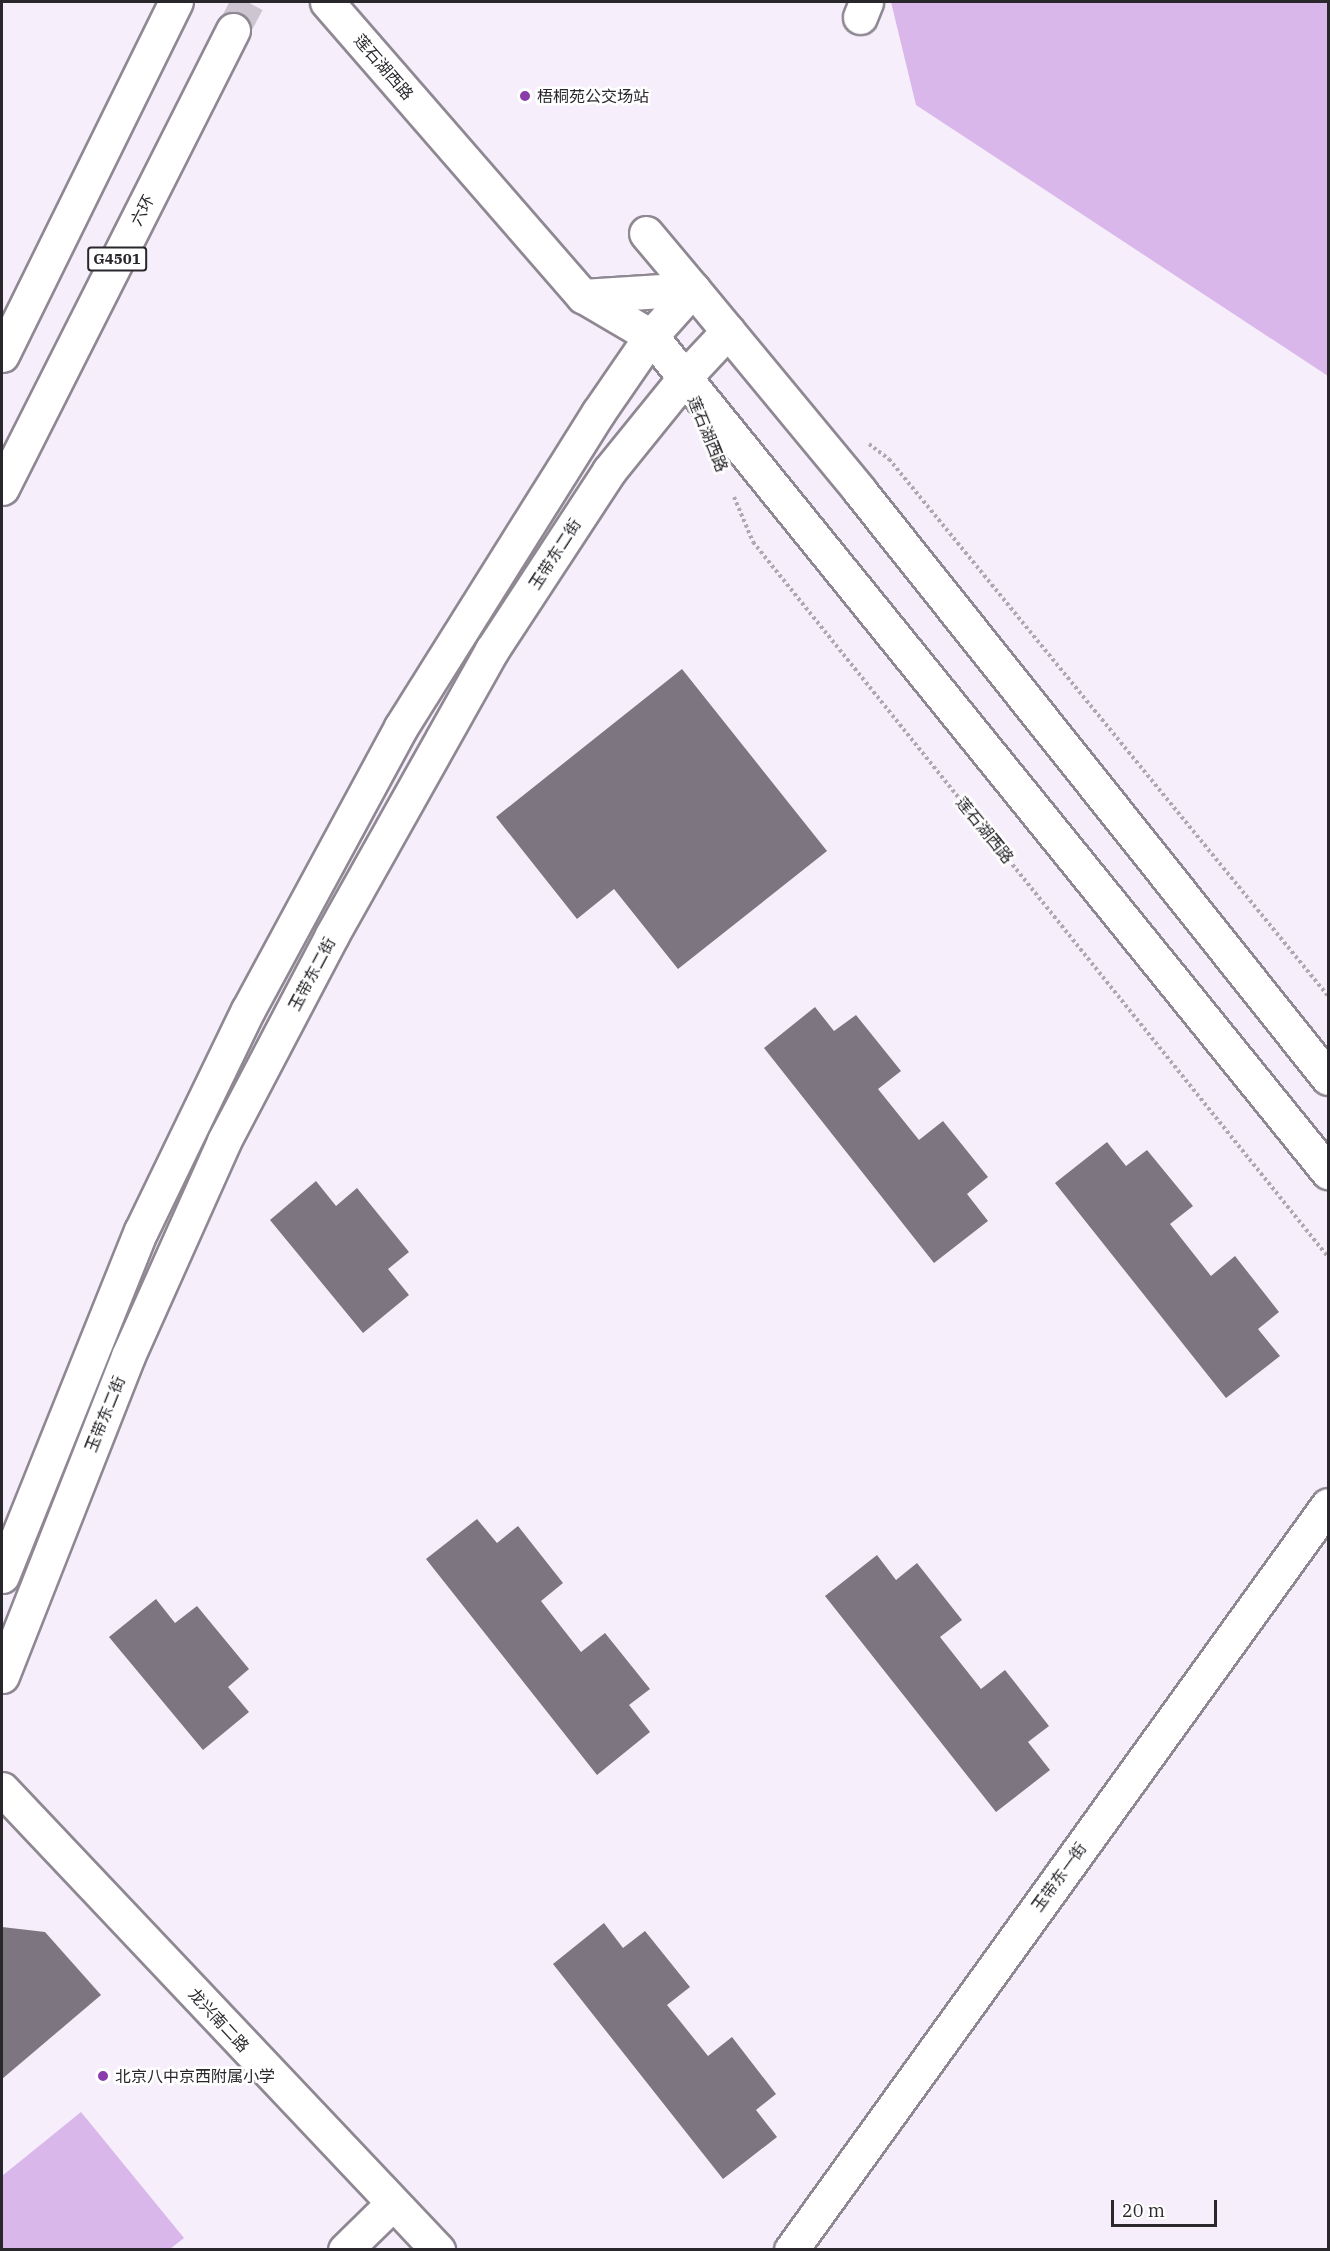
<!DOCTYPE html>
<html>
<head>
<meta charset="utf-8">
<style>
  body { margin:0 }
  #map { position:relative; width:1330px; height:2251px; overflow:hidden; background:#f6eefa; font-family:"IBM Plex Serif","Noto Sans SC",serif }
  div>[style] { position:absolute }
  .green>* { inset:0; background:#d9b7ea }
  .building>* { inset:0; background:#7d7681 }
  .highway-tunnel>* { height:33px; margin-top:-16.5px; transform-origin:0; background:repeating-linear-gradient(90deg,#cdc6d1 0 33px,transparent 0 49px) }
  .path>* { height:4px; margin-top:-2px; transform-origin:0; background:repeating-linear-gradient(90deg,#aea8b1 0 3px,transparent 0 6px) }
  .roads { filter:drop-shadow(2px 0 #8f8893) drop-shadow(-2px 0 #8f8893) drop-shadow(0 2px #8f8893) drop-shadow(0 -2px #8f8893) }
  .minor>* { height:33px; margin:-16.5px; padding:0 16.5px; transform-origin:16.5px; border-radius:16.5px; background:#fff }
  .major>* { height:33px; margin:-16.5px; padding:0 16.5px; transform-origin:16.5px; border-radius:16.5px; background:#fff }
  .highway>* { height:33px; margin:-16.5px; padding:0 16.5px; transform-origin:16.5px; border-radius:16.5px; background:#fff }
  .dots>* { width:16px; height:16px; translate:-50% -50%; box-sizing:border-box; border:3px solid #fff; border-radius:50% }
  span { translate:-50% -50%; white-space:nowrap; text-align:center; line-height:1.15; -webkit-text-stroke:5px #fff; paint-order:stroke }
  .shield-label span { padding:2px 4px; background:#fff; border:2px solid; border-radius:4px; -webkit-text-stroke-width:0 }
  .shield-label { font-size:15px; color:#2a272c; font-weight:700 }
  .street-label { font-size:16px; color:#2a272c }
  .poi-label { font-size:16px; color:#2a272c }
  .left { translate:0 -50%; text-align:left }
  .frame { position:absolute; inset:0; border:3px solid #2a272c; pointer-events:none }
  .scale { position:absolute; left:1111px; top:2200px; width:106px; height:27px; box-sizing:border-box; border:3px solid #2a272c; border-top:0; padding-left:8px; font-size:18px; line-height:21px; white-space:nowrap; color:#2a272c; -webkit-text-stroke:4px #fff; paint-order:stroke }
</style>
</head>
<body>
<div id="map">
  <div class="green">
    <i style="clip-path:polygon(891px 2px,1328px 2px,1328px 376px,916px 105px)"></i>
    <i style="clip-path:polygon(81px 2112px,184px 2238px,170px 2249px,2px 2249px,2px 2176px)"></i>
  </div>
  <div class="building">
    <i style="clip-path:polygon(682px 669px,827px 851px,678px 969px,614px 889px,577px 919px,496px 817px)"></i>
    <i style="clip-path:polygon(815px 1007px,834px 1031px,856px 1015px,901px 1071px,878px 1089px,919px 1140px,943px 1121px,988px 1177px,967px 1194px,988px 1221px,934px 1263px,764px 1048px)"></i>
    <i style="clip-path:polygon(1107px 1142px,1126px 1166px,1147px 1150px,1193px 1206px,1170px 1224px,1211px 1276px,1235px 1256px,1279px 1312px,1258px 1329px,1280px 1356px,1226px 1398px,1055px 1183px)"></i>
    <i style="clip-path:polygon(316px 1181px,336px 1206px,357px 1188px,409px 1252px,388px 1269px,409px 1295px,363px 1333px,270px 1220px)"></i>
    <i style="clip-path:polygon(477px 1519px,497px 1543px,518px 1526px,563px 1583px,541px 1601px,581px 1652px,605px 1633px,650px 1689px,629px 1705px,650px 1732px,597px 1775px,426px 1559px)"></i>
    <i style="clip-path:polygon(877px 1555px,896px 1580px,917px 1563px,962px 1620px,940px 1637px,981px 1689px,1005px 1670px,1049px 1726px,1028px 1742px,1050px 1770px,996px 1812px,825px 1596px)"></i>
    <i style="clip-path:polygon(156px 1599px,175px 1623px,197px 1606px,249px 1669px,228px 1687px,249px 1712px,203px 1750px,109px 1637px)"></i>
    <i style="clip-path:polygon(604px 1923px,623px 1948px,645px 1931px,690px 1987px,667px 2005px,708px 2056px,732px 2037px,776px 2094px,756px 2110px,777px 2137px,723px 2179px,553px 1964px)"></i>
    <i style="clip-path:polygon(2px 1927px,45px 1932px,101px 1995px,2px 2079px)"></i>
  </div>
  <div class="highway-tunnel">
    <i style="left:233px;top:30px;width:32px;rotate:-62deg"></i>
  </div>
  <div class="path">
    <i style="left:869px;top:444px;width:25px;rotate:37deg"></i>
    <i style="left:889px;top:459px;width:694px;rotate:50.73deg"></i>
    <i style="left:734px;top:497px;width:49px;rotate:67.1deg"></i>
    <i style="left:753px;top:542px;width:918px;rotate:51.19deg"></i>
  </div>
  <div class="roads">
    <div class="minor">
      <i style="left:327px;top:2px;width:390px;rotate:49deg"></i>
      <i style="left:860px;top:17px;width:16px;rotate:-68deg"></i>
      <i style="left:2px;top:1576px;width:372px;rotate:-68.1deg"></i>
      <i style="left:141px;top:1231px;width:246px;rotate:-64.2deg"></i>
      <i style="left:248px;top:1010px;width:322px;rotate:-61.6deg"></i>
      <i style="left:401px;top:727px;width:371px;rotate:-57.9deg"></i>
      <i style="left:598px;top:413px;width:93px;rotate:-55.5deg"></i>
      <i style="left:651px;top:336px;width:63px;rotate:-48.2deg"></i>
      <i style="left:693px;top:289px;width:73px;rotate:-130deg"></i>
      <i style="left:2px;top:1676px;width:344px;rotate:-68.5deg"></i>
      <i style="left:128px;top:1356px;width:235px;rotate:-65.9deg"></i>
      <i style="left:224px;top:1141px;width:233px;rotate:-62.3deg"></i>
      <i style="left:332px;top:935px;width:327px;rotate:-60.7deg"></i>
      <i style="left:492px;top:650px;width:214px;rotate:-56.8deg"></i>
      <i style="left:609px;top:471px;width:121px;rotate:-51deg"></i>
      <i style="left:685px;top:377px;width:63px;rotate:-46.9deg"></i>
      <i style="left:2px;top:1789px;width:635px;rotate:46.6deg"></i>
      <i style="left:345px;top:2250px;width:67px;rotate:-44.4deg"></i>
      <i style="left:791px;top:2250px;width:918px;rotate:-54.22deg"></i>
    </div>
    <div class="major">
      <i style="left:583px;top:296px;width:79px;rotate:30.5deg"></i>
      <i style="left:651px;top:336px;width:1076px;rotate:51deg"></i>
      <i style="left:583px;top:296px;width:110px;rotate:-3.6deg"></i>
      <i style="left:693px;top:289px;width:261px;rotate:50.4deg"></i>
      <i style="left:859px;top:490px;width:752px;rotate:51.42deg"></i>
    </div>
    <div class="highway">
      <i style="left:2px;top:355px;width:394px;rotate:-63.8deg"></i>
      <i style="left:2px;top:488px;width:513px;rotate:-63.24deg"></i>
    </div>
  </div>
  <div class="dots">
    <i style="left:525px;top:96px;background:#8b3cab"></i>
    <i style="left:103px;top:2076px;background:#8b3cab"></i>
  </div>
  <div class="shield-label">
    <span style="left:117px;top:259px">G4501</span>
  </div>
  <div class="street-label">
    <span style="left:384px;top:67px;rotate:49deg">莲石湖西路</span>
    <span style="left:142px;top:210px;rotate:-63deg">六环</span>
    <span style="left:708px;top:434px;rotate:68deg">莲石湖西路</span>
    <span style="left:555px;top:554px;rotate:-57deg">玉带东二街</span>
    <span style="left:985px;top:830px;rotate:51deg">莲石湖西路</span>
    <span style="left:312px;top:974px;rotate:-62deg">玉带东二街</span>
    <span style="left:105px;top:1414px;rotate:-68deg">玉带东二街</span>
    <span style="left:1059px;top:1877px;rotate:-54deg">玉带东一街</span>
    <span style="left:219px;top:2020px;rotate:47deg">龙兴南二路</span>
  </div>
  <div class="poi-label">
    <span class="left" style="left:537px;top:96px">梧桐苑公交场站</span>
    <span class="left" style="left:115px;top:2076px">北京八中京西附属小学</span>
  </div>
  <div class="frame"></div>
  <div class="scale">20 m</div>
</div>
</body>
</html>
